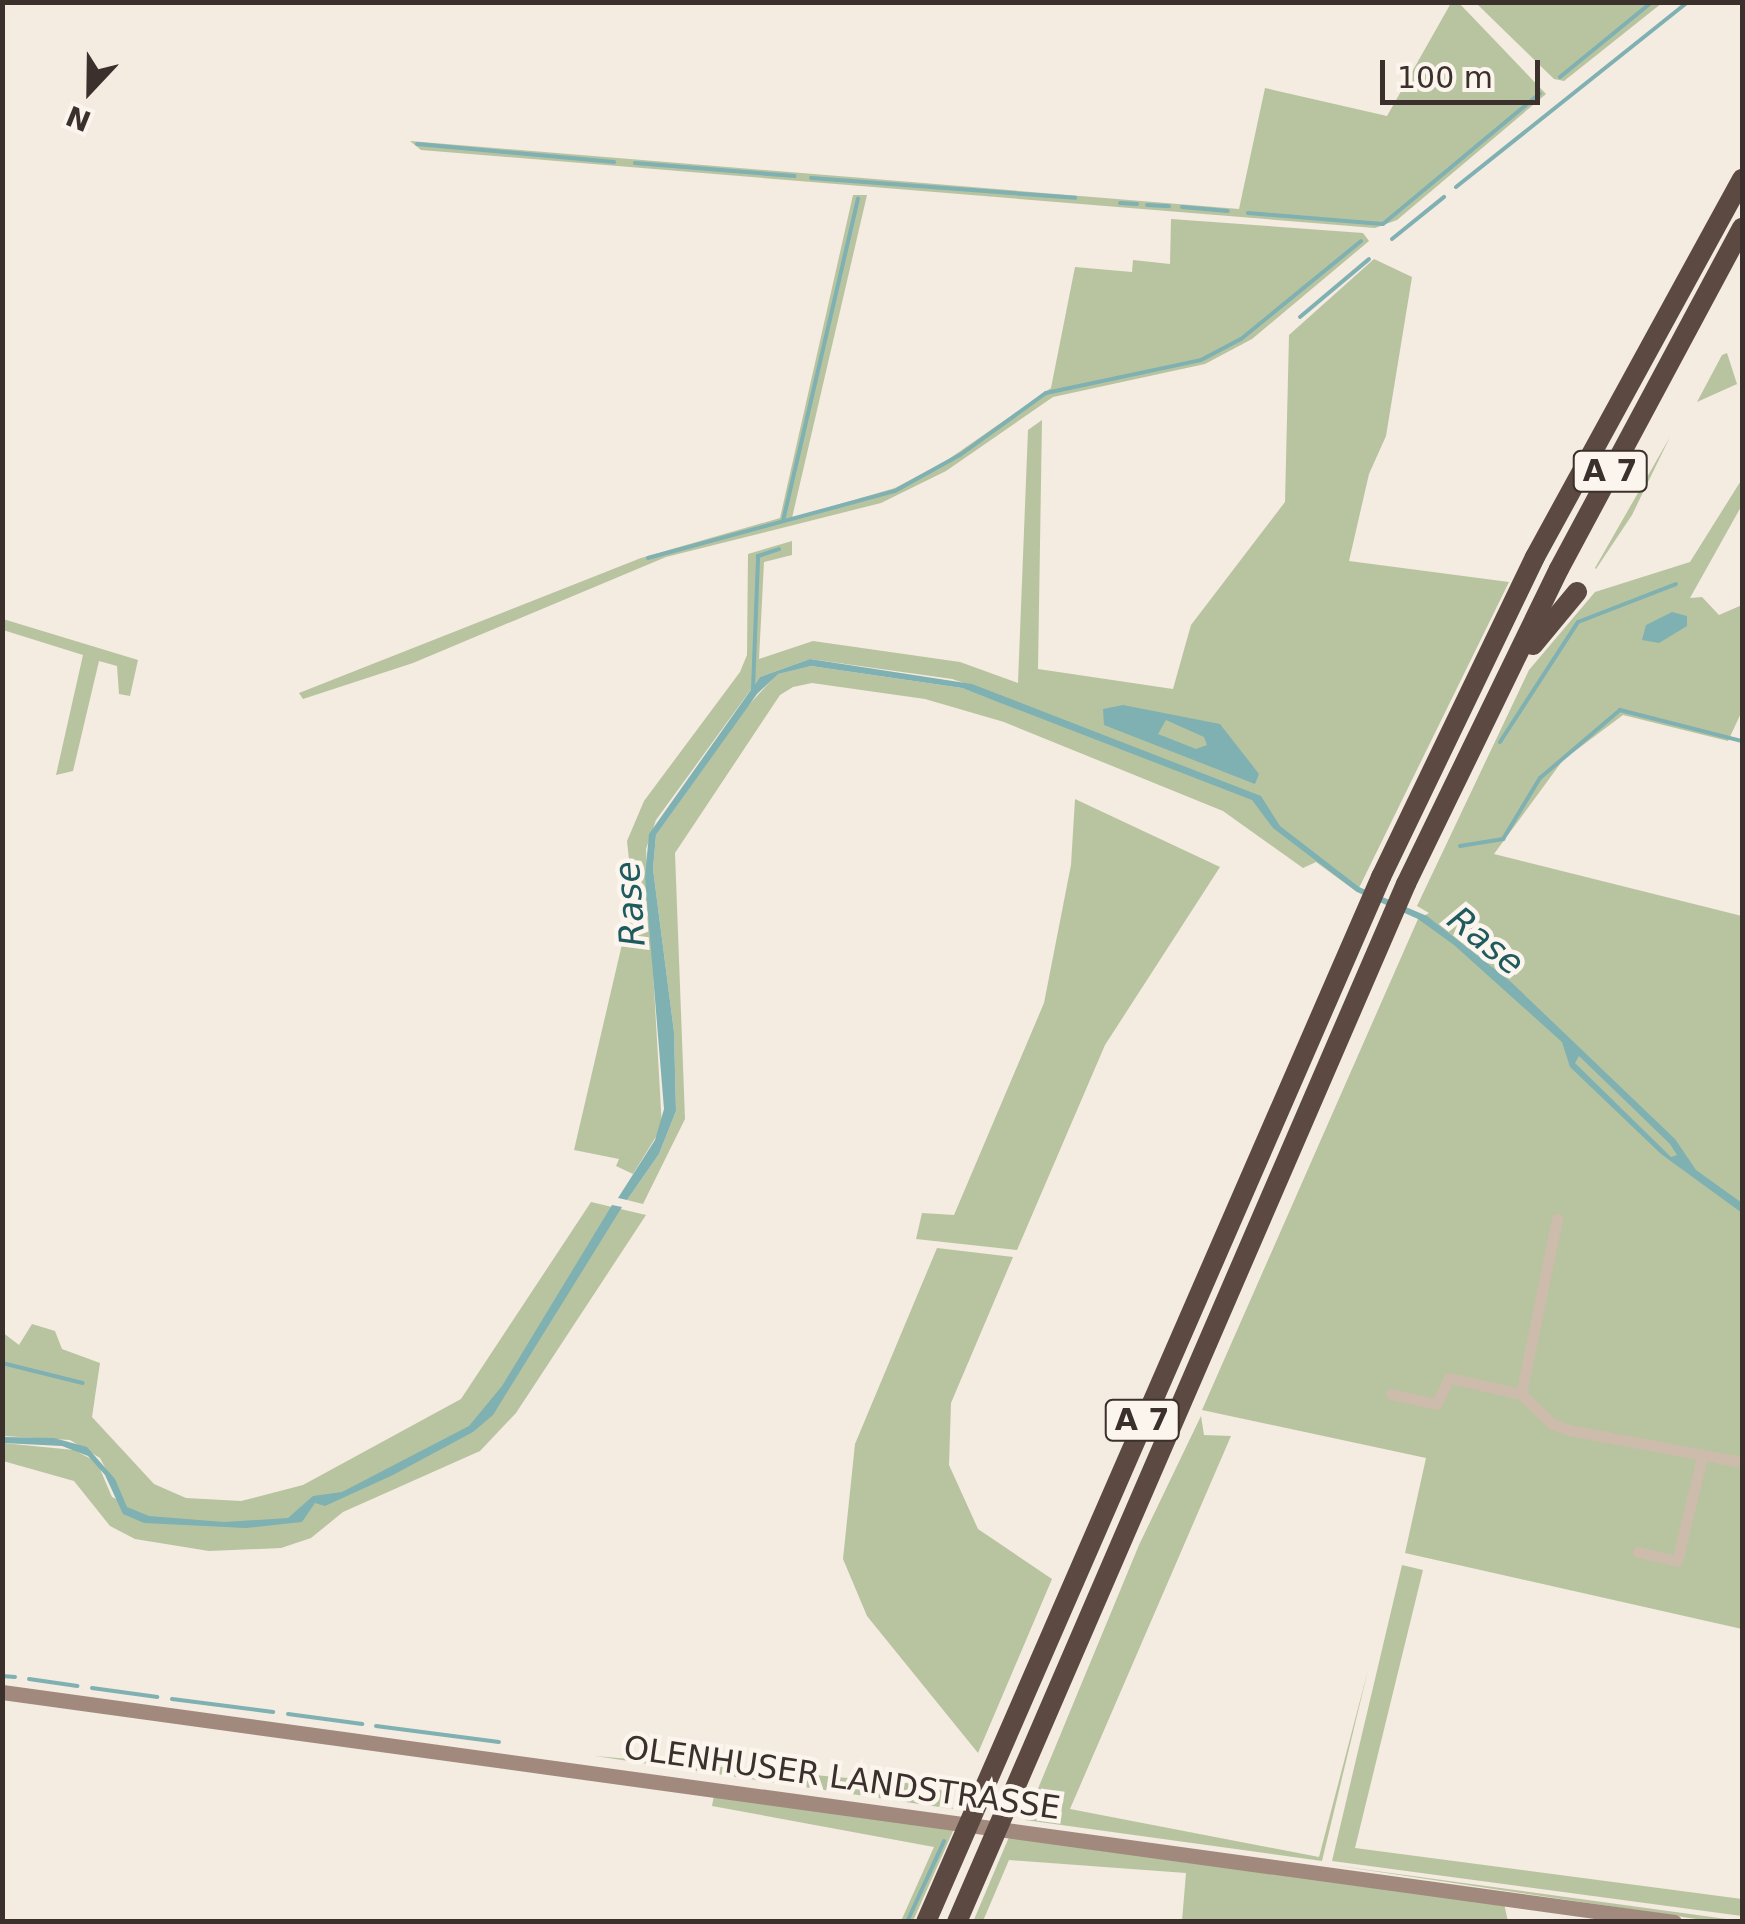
<!DOCTYPE html>
<html>
<head>
<meta charset="utf-8">
<style>
  body { margin:0 }
  #map { position:relative; width:1745px; height:1924px; overflow:hidden; background:#f4ebe1; font-family:"DejaVu Sans",sans-serif }
  div>[style] { position:absolute }
  .green>* { inset:0; background:#b8c4a0 }
  .water>* { inset:0; background:#7fb0b2 }
  .stream>* { height:4px; margin:-2px; padding:0 2px; transform-origin:2px; border-radius:2px; background:#7fb0b2 }
  .street>* { height:11px; margin:-5.5px; padding:0 5.5px; transform-origin:5.5px; border-radius:5.5px; background:#cdbbac }
  .secondary>* { height:15px; margin:-7.5px; padding:0 7.5px; transform-origin:7.5px; border-radius:7.5px; background:#a18a7d }
  .highway>* { height:20px; margin:-10px; padding:0 10px; transform-origin:10px; border-radius:10px; background:#5c4a42 }
  span { translate:-50% -50%; white-space:nowrap; text-align:center; line-height:1.15; -webkit-text-stroke:9px #fbf5ee; paint-order:stroke }
  .shield-label span { padding:2px 8px; background:#fbf5ee; border:2px solid; border-radius:8px; -webkit-text-stroke-width:0 }
  .shield-label { font-size:30px; color:#3b302b; font-weight:700 }
  .street-label { font-size:32px; color:#3b302b }
  .water-label { font-size:35px; color:#1f5a5e; font-style:italic }
  .frame { position:absolute; inset:0; border:5px solid #3b302b; pointer-events:none }
  .north { position:absolute; left:40px; top:40px; width:100px; height:100px; -webkit-text-stroke:8px #fbf5ee; paint-order:stroke; rotate:202deg; font-size:28px; font-weight:700; line-height:40px; text-align:center; color:#3b302b }
  .north::after { content:''; display:block; margin:auto; width:35px; height:45px; background:#3b302b; clip-path:polygon(50% 0,100% 100%,50% 72%,0 100%) }
  .scale { position:absolute; left:1380px; top:60px; width:160px; height:45px; box-sizing:border-box; border:5px solid #3b302b; border-top:0; padding-left:12px; font-size:30px; line-height:35px; white-space:nowrap; color:#3b302b; -webkit-text-stroke:8px #fbf5ee; paint-order:stroke }
</style>
</head>
<body>
<div id="map">
  <div class="green">
    <i style="clip-path:polygon(1451px 3px,1459px 3px,1546px 94px,1397px 220px,1375px 228px,421px 150px,410px 141px,1239px 209px,1265px 88px,1387px 116px)"></i>
    <i style="clip-path:polygon(1476px 3px,1662px 3px,1564px 81px,1554px 79px)"></i>
    <i style="clip-path:polygon(853px 195px,867px 195px,792px 518px,895px 488px,946px 461px,1051px 388px,1075px 267px,1132px 272px,1133px 260px,1170px 264px,1171px 219px,1363px 233px,1369px 241px,1252px 339px,1205px 364px,1053px 397px,946px 471px,881px 503px,666px 557px,413px 663px,303px 699px,299px 693px,641px 558px,780px 518px)"></i>
    <i style="clip-path:polygon(1374px 259px,1412px 277px,1386px 436px,1369px 474px,1349px 561px,1509px 582px,1357px 892px,1316px 862px,1303px 868px,1223px 811px,1004px 722px,925px 699px,812px 683px,793px 687px,780px 695px,675px 853px,685px 1119px,643px 1204px,627px 1200px,659px 1154px,676px 1111px,674px 1032px,653px 869px,656px 835px,746px 708px,777px 674px,811px 666px,962px 688px,997px 701px,1000px 695px,952px 679px,810px 659px,760px 677px,656px 820px,646px 849px,662px 1127px,633px 1174px,616px 1166px,619px 1159px,574px 1150px,633px 897px,627px 841px,644px 801px,740px 672px,747px 655px,748px 554px,792px 541px,792px 555px,764px 562px,759px 659px,813px 641px,960px 662px,1018px 683px,1028px 430px,1042px 420px,1038px 669px,1173px 689px,1191px 625px,1285px 502px,1289px 335px)"></i>
    <i style="clip-path:polygon(1727px 353px,1737px 384px,1697px 402px,1722px 355px)"></i>
    <i style="clip-path:polygon(1670px 437px,1632px 515px,1596px 569px,1595px 568px)"></i>
    <i style="clip-path:polygon(1742px 479px,1742px 505px,1690px 598px,1702px 597px,1719px 615px,1742px 605px,1742px 711px,1728px 741px,1623px 715px,1563px 760px,1494px 854px,1742px 916px,1742px 1629px,1405px 1553px,1426px 1458px,1202px 1410px,1418px 919px,1429px 913px,1417px 906px,1529px 670px,1595px 592px,1690px 562px)"></i>
    <i style="clip-path:polygon(3px 619px,138px 660px,130px 696px,119px 694px,117px 666px,99px 661px,73px 771px,56px 775px,83px 655px,3px 630px)"></i>
    <i style="clip-path:polygon(1075px 799px,1220px 867px,1105px 1045px,1017px 1250px,916px 1239px,922px 1213px,954px 1215px,1044px 1003px,1071px 865px)"></i>
    <i style="clip-path:polygon(591px 1202px,646px 1215px,516px 1413px,480px 1451px,343px 1512px,311px 1538px,281px 1548px,209px 1551px,135px 1539px,110px 1526px,74px 1481px,3px 1461px,3px 1443px,74px 1450px,97px 1462px,112px 1497px,123px 1502px,100px 1458px,70px 1440px,3px 1436px,2px 1332px,19px 1345px,32px 1324px,55px 1331px,62px 1349px,100px 1363px,92px 1417px,154px 1484px,186px 1498px,241px 1501px,303px 1485px,461px 1399px)"></i>
    <i style="clip-path:polygon(937px 1248px,1013px 1257px,951px 1403px,949px 1465px,978px 1529px,1052px 1579px,978px 1753px,867px 1616px,843px 1559px,855px 1444px)"></i>
    <i style="clip-path:polygon(1201px 1416px,1204px 1435px,1231px 1436px,1070px 1809px,1319px 1857px,1368px 1670px,1322px 1861px,1025px 1820px,1139px 1545px)"></i>
    <i style="clip-path:polygon(1402px 1565px,1423px 1570px,1355px 1848px,1742px 1899px,1742px 1916px,1332px 1861px)"></i>
    <i style="clip-path:polygon(595px 1756px,929px 1785px,945px 1792px,953px 1809px)"></i>
    <i style="clip-path:polygon(714px 1795px,954px 1829px,913px 1921px,901px 1921px,934px 1847px,712px 1806px)"></i>
    <i style="clip-path:polygon(1009px 1837px,1504px 1903px,1508px 1922px,1182px 1921px,1186px 1873px,1009px 1860px,983px 1921px,973px 1922px)"></i>
    <i style="clip-path:polygon(1332px 1865px,1741px 1921px,1710px 1921px)"></i>
  </div>
  <div class="water">
    <i style="clip-path:polygon(1672px 612px,1687px 616px,1687px 626px,1659px 643px,1642px 640px,1646px 625px)"></i>
    <i style="clip-path:polygon(evenodd,810px 659px,972px 684px,1261px 796px,1280px 826px,1359px 887px,1427px 916px,1511px 982px,1675px 1139px,1696px 1170px,1742px 1203px,1742px 1213px,1661px 1154px,1570px 1067px,1562px 1042px,1454px 945px,1418px 919px,1357px 892px,1273px 828px,1252px 800px,962px 688px,811px 666px,778px 674px,757px 694px,656px 835px,653px 869px,674px 1032px,676px 1111px,659px 1154px,627px 1200px,618px 1198px,655px 1140px,664px 1109px,645px 877px,649px 834px,760px 677px,810px 659px,1579px 1056px,1670px 1144px,1677px 1155px,1671px 1157px,1575px 1063px,1579px 1056px)"></i>
    <i style="clip-path:polygon(evenodd,1123px 705px,1220px 724px,1259px 774px,1255px 784px,1104px 725px,1103px 709px,1123px 705px,1166px 720px,1204px 737px,1207px 745px,1196px 749px,1158px 734px,1166px 720px)"></i>
    <i style="clip-path:polygon(612px 1205px,622px 1207px,493px 1415px,473px 1432px,393px 1475px,325px 1506px,315px 1503px,302px 1522px,246px 1528px,144px 1523px,123px 1514px,105px 1475px,88px 1456px,62px 1446px,3px 1443px,3px 1437px,54px 1438px,87px 1447px,115px 1479px,127px 1507px,149px 1516px,224px 1522px,288px 1518px,313px 1496px,342px 1492px,469px 1426px,502px 1386px)"></i>
  </div>
  <div class="stream">
    <i style="left:1560px;top:77px;width:119px;rotate:-39.2deg"></i>
    <i style="left:417px;top:144px;width:198px;rotate:5.2deg"></i>
    <i style="left:635px;top:163px;width:160px;rotate:4.7deg"></i>
    <i style="left:811px;top:178px;width:265px;rotate:4.3deg"></i>
    <i style="left:1456px;top:187px;width:297px;rotate:-38.6deg"></i>
    <i style="left:1120px;top:203px;width:17px;rotate:3deg"></i>
    <i style="left:1147px;top:205px;width:22px;rotate:3deg"></i>
    <i style="left:1182px;top:207px;width:46px;rotate:5deg"></i>
    <i style="left:1248px;top:213px;width:135px;rotate:4.7deg"></i>
    <i style="left:1383px;top:224px;width:204px;rotate:-39.8deg"></i>
    <i style="left:1392px;top:239px;width:67px;rotate:-38.9deg"></i>
    <i style="left:1300px;top:317px;width:90px;rotate:-40deg"></i>
    <i style="left:783px;top:521px;width:331px;rotate:-76.9deg"></i>
    <i style="left:648px;top:558px;width:256px;rotate:-15.2deg"></i>
    <i style="left:895px;top:491px;width:74px;rotate:-29deg"></i>
    <i style="left:960px;top:455px;width:106px;rotate:-35.8deg"></i>
    <i style="left:1046px;top:393px;width:158px;rotate:-12deg"></i>
    <i style="left:1201px;top:360px;width:45px;rotate:-27.7deg"></i>
    <i style="left:1241px;top:339px;width:155px;rotate:-39.2deg"></i>
    <i style="left:753px;top:689px;width:133px;rotate:-87.8deg"></i>
    <i style="left:758px;top:556px;width:22px;rotate:-18deg"></i>
    <i style="left:1500px;top:742px;width:143px;rotate:-57deg"></i>
    <i style="left:1578px;top:622px;width:105px;rotate:-21.2deg"></i>
    <i style="left:1460px;top:846px;width:44px;rotate:-9.2deg"></i>
    <i style="left:1503px;top:839px;width:71px;rotate:-58.8deg"></i>
    <i style="left:1540px;top:778px;width:105px;rotate:-40.4deg"></i>
    <i style="left:1620px;top:710px;width:126px;rotate:14.3deg"></i>
    <i style="left:2px;top:1363px;width:83px;rotate:13.9deg"></i>
    <i style="left:2px;top:1676px;width:13px;rotate:4deg"></i>
    <i style="left:29px;top:1679px;width:49px;rotate:8.3deg"></i>
    <i style="left:92px;top:1688px;width:66px;rotate:7.9deg"></i>
    <i style="left:172px;top:1699px;width:102px;rotate:7.3deg"></i>
    <i style="left:288px;top:1714px;width:75px;rotate:7.7deg"></i>
    <i style="left:376px;top:1726px;width:124px;rotate:7.4deg"></i>
    <i style="left:907px;top:1922px;width:89px;rotate:-65.4deg"></i>
  </div>
  <div class="street">
    <i style="left:1391px;top:1394px;width:46px;rotate:12.5deg"></i>
    <i style="left:1436px;top:1404px;width:29px;rotate:-63deg"></i>
    <i style="left:1449px;top:1378px;width:74px;rotate:12.5deg"></i>
    <i style="left:1521px;top:1394px;width:42px;rotate:44deg"></i>
    <i style="left:1551px;top:1423px;width:19px;rotate:21deg"></i>
    <i style="left:1569px;top:1430px;width:176px;rotate:10.5deg"></i>
    <i style="left:1521px;top:1394px;width:179px;rotate:-78.4deg"></i>
    <i style="left:1638px;top:1552px;width:40px;rotate:13deg"></i>
    <i style="left:1677px;top:1561px;width:107px;rotate:-76.5deg"></i>
  </div>
  <div class="secondary">
    <i style="left:2px;top:1692px;width:1688px;rotate:7.83deg"></i>
  </div>
  <div class="highway">
    <i style="left:1533px;top:645px;width:69px;rotate:-50.3deg"></i>
    <i style="left:926px;top:1922px;width:1140px;rotate:-66.47deg"></i>
    <i style="left:1381px;top:877px;width:355px;rotate:-64.3deg"></i>
    <i style="left:1535px;top:557px;width:431px;rotate:-61.3deg"></i>
    <i style="left:957px;top:1922px;width:1131px;rotate:-66.61deg"></i>
    <i style="left:1406px;top:884px;width:350px;rotate:-64.1deg"></i>
    <i style="left:1559px;top:569px;width:387px;rotate:-61.8deg"></i>
  </div>
  <div class="shield-label">
    <span style="left:1610px;top:471px">A 7</span>
    <span style="left:1142px;top:1420px">A 7</span>
  </div>
  <div class="street-label">
    <span style="left:842px;top:1778px;rotate:8deg">OLENHUSER LANDSTRASSE</span>
  </div>
  <div class="water-label">
    <span style="left:630px;top:904px;rotate:-94deg">Rase</span>
    <span style="left:1486px;top:941px;rotate:39deg">Rase</span>
  </div>
  <div class="frame"></div>
  <div class="north">N</div>
  <div class="scale">100 m</div>
</div>
</body>
</html>
